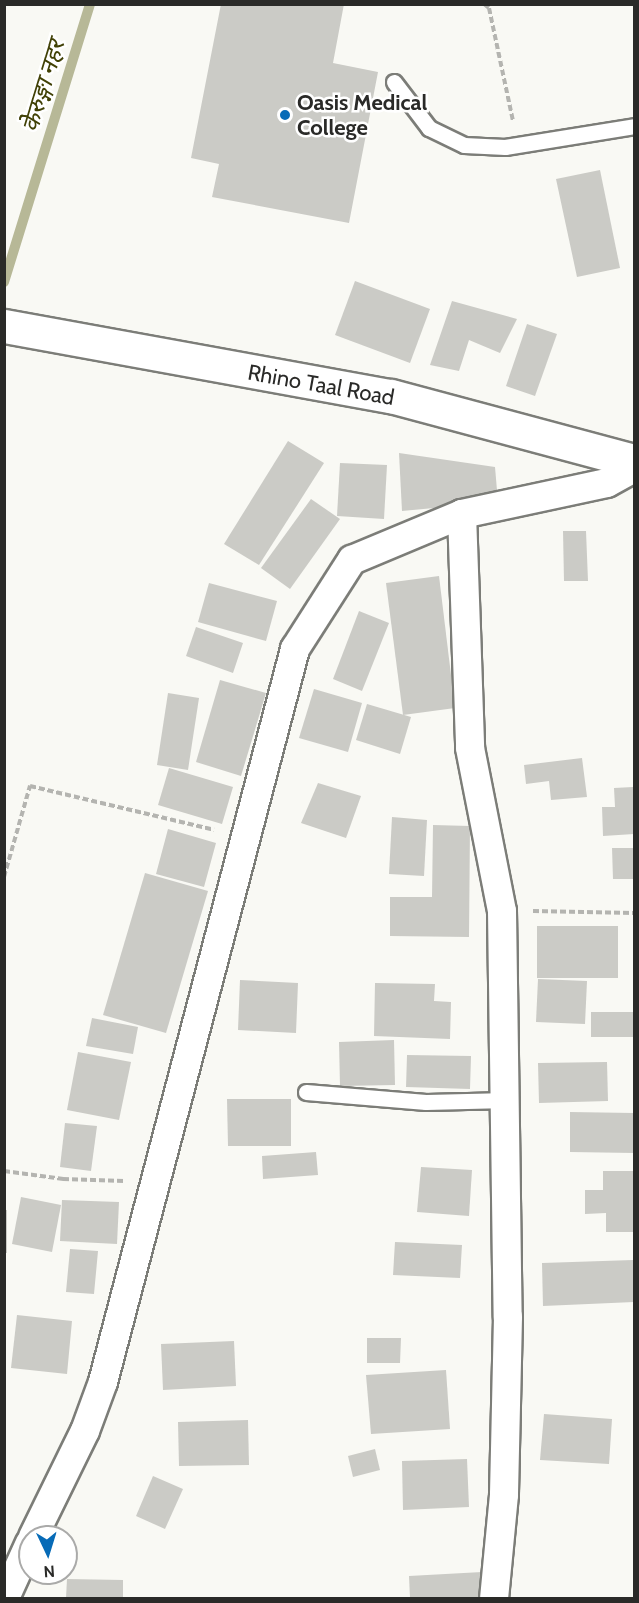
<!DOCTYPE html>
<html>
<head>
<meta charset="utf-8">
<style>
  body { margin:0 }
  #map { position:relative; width:639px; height:1603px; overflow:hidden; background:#f9f9f4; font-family:Cabin,"Noto Sans Devanagari",sans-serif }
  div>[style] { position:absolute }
  .stream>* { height:10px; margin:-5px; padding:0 5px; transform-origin:5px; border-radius:5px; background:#b7b897 }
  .building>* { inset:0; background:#cbcbc6 }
  .path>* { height:4px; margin-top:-2px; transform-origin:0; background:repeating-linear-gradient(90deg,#b4b4b0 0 6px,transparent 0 9px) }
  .roads { filter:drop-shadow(2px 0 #7c7d78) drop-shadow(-2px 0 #7c7d78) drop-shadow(0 2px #7c7d78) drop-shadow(0 -2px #7c7d78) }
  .lane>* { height:15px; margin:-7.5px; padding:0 7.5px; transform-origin:7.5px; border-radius:7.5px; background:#fff }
  .street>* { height:28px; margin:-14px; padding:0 14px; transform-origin:14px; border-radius:14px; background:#fff }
  .secondary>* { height:33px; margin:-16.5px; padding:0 16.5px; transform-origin:16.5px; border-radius:16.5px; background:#fff }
  .dots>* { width:16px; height:16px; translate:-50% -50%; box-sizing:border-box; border:3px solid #fff; border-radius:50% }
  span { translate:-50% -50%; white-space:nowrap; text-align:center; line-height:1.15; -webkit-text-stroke:5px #fff; paint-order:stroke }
  .poi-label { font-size:22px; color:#2a2a28; font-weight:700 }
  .left { translate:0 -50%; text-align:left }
  .street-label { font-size:22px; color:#2a2a28 }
  .water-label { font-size:24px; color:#414106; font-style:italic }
  .frame { position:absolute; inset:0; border:6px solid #2a2a28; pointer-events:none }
  .north { position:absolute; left:18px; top:1525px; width:60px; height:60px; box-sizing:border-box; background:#fff; border:2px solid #aaaaa9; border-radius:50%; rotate:176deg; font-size:16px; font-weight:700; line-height:24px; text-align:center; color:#2a2a28 }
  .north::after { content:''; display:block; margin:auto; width:21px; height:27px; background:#076bb7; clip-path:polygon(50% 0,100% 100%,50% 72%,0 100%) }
</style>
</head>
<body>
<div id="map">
  <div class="stream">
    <i style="left:4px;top:282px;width:291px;rotate:-72.8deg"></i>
  </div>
  <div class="building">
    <i style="clip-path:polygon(221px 4px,344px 4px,333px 63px,378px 72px,349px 223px,212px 197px,219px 164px,191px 158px)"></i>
    <i style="clip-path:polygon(600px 170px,620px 268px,577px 277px,556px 179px)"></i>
    <i style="clip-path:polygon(355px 281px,430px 309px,410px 363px,335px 335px)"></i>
    <i style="clip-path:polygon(452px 301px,517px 319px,500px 353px,469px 340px,459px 371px,430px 365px)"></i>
    <i style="clip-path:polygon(527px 324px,557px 334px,535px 396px,506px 386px)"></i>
    <i style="clip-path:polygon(288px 441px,324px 463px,259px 565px,224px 544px)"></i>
    <i style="clip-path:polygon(399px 453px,495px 467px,498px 502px,402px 511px)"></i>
    <i style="clip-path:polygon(340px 463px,387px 465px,384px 519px,337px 516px)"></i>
    <i style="clip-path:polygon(311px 499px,340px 519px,290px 589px,261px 568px)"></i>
    <i style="clip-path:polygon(563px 531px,586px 531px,588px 581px,564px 581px)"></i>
    <i style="clip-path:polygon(439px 576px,455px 708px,403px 715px,386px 583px)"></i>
    <i style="clip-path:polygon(209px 583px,277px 601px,266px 641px,198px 622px)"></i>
    <i style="clip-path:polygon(359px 611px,389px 623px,362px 691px,333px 679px)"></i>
    <i style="clip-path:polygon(196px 627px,243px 643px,233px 673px,186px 656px)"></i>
    <i style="clip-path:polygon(220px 680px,266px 693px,241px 776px,196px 762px)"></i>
    <i style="clip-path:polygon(314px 689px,362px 703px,348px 752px,299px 738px)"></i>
    <i style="clip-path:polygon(168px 693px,199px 698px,188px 770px,157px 765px)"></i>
    <i style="clip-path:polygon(367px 704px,411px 717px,400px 754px,356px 740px)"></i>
    <i style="clip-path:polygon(582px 758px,587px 797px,551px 800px,549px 781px,526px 784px,524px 765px)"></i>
    <i style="clip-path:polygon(169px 768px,233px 787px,222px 824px,158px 805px)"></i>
    <i style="clip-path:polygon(318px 783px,361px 796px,346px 838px,301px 823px)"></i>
    <i style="clip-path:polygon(633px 787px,634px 834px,603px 836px,602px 807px,615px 807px,614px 788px)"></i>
    <i style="clip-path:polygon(392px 817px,427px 820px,424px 876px,389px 874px)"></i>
    <i style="clip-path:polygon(433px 825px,470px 826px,469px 937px,390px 936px,390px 897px,432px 897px)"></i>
    <i style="clip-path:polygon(168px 829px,216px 843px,204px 887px,156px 874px)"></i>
    <i style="clip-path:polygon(612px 848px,634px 848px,634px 879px,613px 879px)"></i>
    <i style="clip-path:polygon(145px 873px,208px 891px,166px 1033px,103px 1015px)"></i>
    <i style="clip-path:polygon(537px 926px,618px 926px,618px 978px,537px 978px)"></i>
    <i style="clip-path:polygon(538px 979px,587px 981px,585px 1024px,536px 1022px)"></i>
    <i style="clip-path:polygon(240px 980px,298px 983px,296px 1033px,238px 1030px)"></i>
    <i style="clip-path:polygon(375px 983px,435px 984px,434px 1001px,451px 1002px,450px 1039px,374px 1036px)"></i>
    <i style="clip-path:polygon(591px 1012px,634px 1012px,634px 1037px,591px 1037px)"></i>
    <i style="clip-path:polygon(92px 1018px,138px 1027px,133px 1054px,86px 1046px)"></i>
    <i style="clip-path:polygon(394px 1040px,395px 1085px,340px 1086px,339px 1042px)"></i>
    <i style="clip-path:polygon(78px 1052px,131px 1062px,119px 1120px,67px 1110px)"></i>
    <i style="clip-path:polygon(407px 1055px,471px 1056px,470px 1089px,406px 1087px)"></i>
    <i style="clip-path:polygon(607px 1062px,608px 1101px,539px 1103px,538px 1063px)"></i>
    <i style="clip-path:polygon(227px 1099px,291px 1099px,291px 1146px,228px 1146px)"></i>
    <i style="clip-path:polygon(570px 1112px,634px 1113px,634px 1153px,570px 1152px)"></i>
    <i style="clip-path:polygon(65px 1123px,97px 1126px,91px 1171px,60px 1167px)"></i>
    <i style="clip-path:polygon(316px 1152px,318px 1175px,263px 1179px,262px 1156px)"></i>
    <i style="clip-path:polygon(421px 1167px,472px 1170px,469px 1216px,417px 1212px)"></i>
    <i style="clip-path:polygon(603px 1171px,634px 1171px,634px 1232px,606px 1232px,606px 1213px,585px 1214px,585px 1190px,603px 1190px)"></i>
    <i style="clip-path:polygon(21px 1197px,61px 1205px,52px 1252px,12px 1244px)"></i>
    <i style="clip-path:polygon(62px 1200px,119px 1202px,117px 1244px,60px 1241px)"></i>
    <i style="clip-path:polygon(4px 1210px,7px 1210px,7px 1253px,4px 1253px)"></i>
    <i style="clip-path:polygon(395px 1242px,462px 1245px,460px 1278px,393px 1275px)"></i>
    <i style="clip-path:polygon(70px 1249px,98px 1251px,94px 1294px,66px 1292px)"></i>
    <i style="clip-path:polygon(633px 1260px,634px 1302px,543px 1306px,542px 1263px)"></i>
    <i style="clip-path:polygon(17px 1315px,72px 1321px,67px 1374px,11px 1368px)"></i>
    <i style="clip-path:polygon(367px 1338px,401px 1338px,400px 1363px,367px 1363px)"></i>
    <i style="clip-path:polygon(234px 1341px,236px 1386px,163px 1390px,161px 1344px)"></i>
    <i style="clip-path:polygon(446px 1370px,450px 1429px,371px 1434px,366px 1375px)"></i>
    <i style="clip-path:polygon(544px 1414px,612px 1419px,609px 1464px,540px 1460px)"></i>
    <i style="clip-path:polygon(248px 1420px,249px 1465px,179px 1466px,178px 1422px)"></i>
    <i style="clip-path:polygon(375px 1449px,380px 1470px,353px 1477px,348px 1456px)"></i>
    <i style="clip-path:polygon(467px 1459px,469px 1507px,403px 1510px,402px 1461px)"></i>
    <i style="clip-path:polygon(153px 1476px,183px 1489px,165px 1529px,136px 1516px)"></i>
    <i style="clip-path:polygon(482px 1572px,483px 1598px,410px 1598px,409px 1576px)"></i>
    <i style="clip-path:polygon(67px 1579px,123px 1580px,123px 1598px,66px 1598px)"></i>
  </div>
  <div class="path">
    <i style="left:484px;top:4px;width:6px;rotate:39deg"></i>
    <i style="left:489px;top:8px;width:116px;rotate:78deg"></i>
    <i style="left:4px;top:877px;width:95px;rotate:-74.1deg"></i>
    <i style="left:30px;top:786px;width:189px;rotate:13.4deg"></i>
    <i style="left:533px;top:911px;width:101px;rotate:1.1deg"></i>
    <i style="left:4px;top:1171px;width:60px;rotate:7.7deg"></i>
    <i style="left:63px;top:1179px;width:61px;rotate:1.9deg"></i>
  </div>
  <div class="roads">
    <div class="lane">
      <i style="left:394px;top:82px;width:58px;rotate:52.7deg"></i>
      <i style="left:429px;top:128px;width:39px;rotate:26deg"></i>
      <i style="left:464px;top:145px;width:41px;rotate:2.8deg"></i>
      <i style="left:505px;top:147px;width:131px;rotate:-9.2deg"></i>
      <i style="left:306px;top:1092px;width:120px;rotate:4.8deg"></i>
      <i style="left:426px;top:1102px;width:82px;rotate:-1.4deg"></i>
    </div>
    <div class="street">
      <i style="left:462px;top:514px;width:234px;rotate:88deg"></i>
      <i style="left:470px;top:748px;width:166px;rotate:78.9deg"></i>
      <i style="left:502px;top:911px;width:406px;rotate:89.2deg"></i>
      <i style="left:508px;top:1317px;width:178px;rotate:91.3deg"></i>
      <i style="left:504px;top:1495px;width:103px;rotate:95.5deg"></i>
      <i style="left:33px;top:1537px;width:118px;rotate:-63.9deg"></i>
      <i style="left:85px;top:1431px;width:52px;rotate:-69.8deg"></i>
      <i style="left:103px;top:1382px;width:758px;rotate:-75.32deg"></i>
      <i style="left:295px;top:649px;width:106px;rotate:-57.4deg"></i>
      <i style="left:352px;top:560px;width:119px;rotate:-22.7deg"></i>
      <i style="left:462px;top:514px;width:148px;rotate:-12.1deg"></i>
      <i style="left:607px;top:483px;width:31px;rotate:-29deg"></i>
      <i style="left:5px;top:1598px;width:60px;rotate:-65.6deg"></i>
    </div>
    <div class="secondary">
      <i style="left:4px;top:326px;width:393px;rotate:10.3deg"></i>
      <i style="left:391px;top:396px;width:252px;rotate:15deg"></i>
    </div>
  </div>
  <div class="dots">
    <i style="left:285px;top:115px;background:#076bb7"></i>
  </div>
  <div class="poi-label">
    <span class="left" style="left:297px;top:115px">Oasis Medical<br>College</span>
  </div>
  <div class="street-label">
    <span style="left:321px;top:385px;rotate:10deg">Rhino Taal Road</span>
  </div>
  <div class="water-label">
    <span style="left:43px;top:86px;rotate:-73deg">केेरुङ्गा नहर</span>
  </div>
  <div class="frame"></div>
  <div class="north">N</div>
</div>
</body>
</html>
